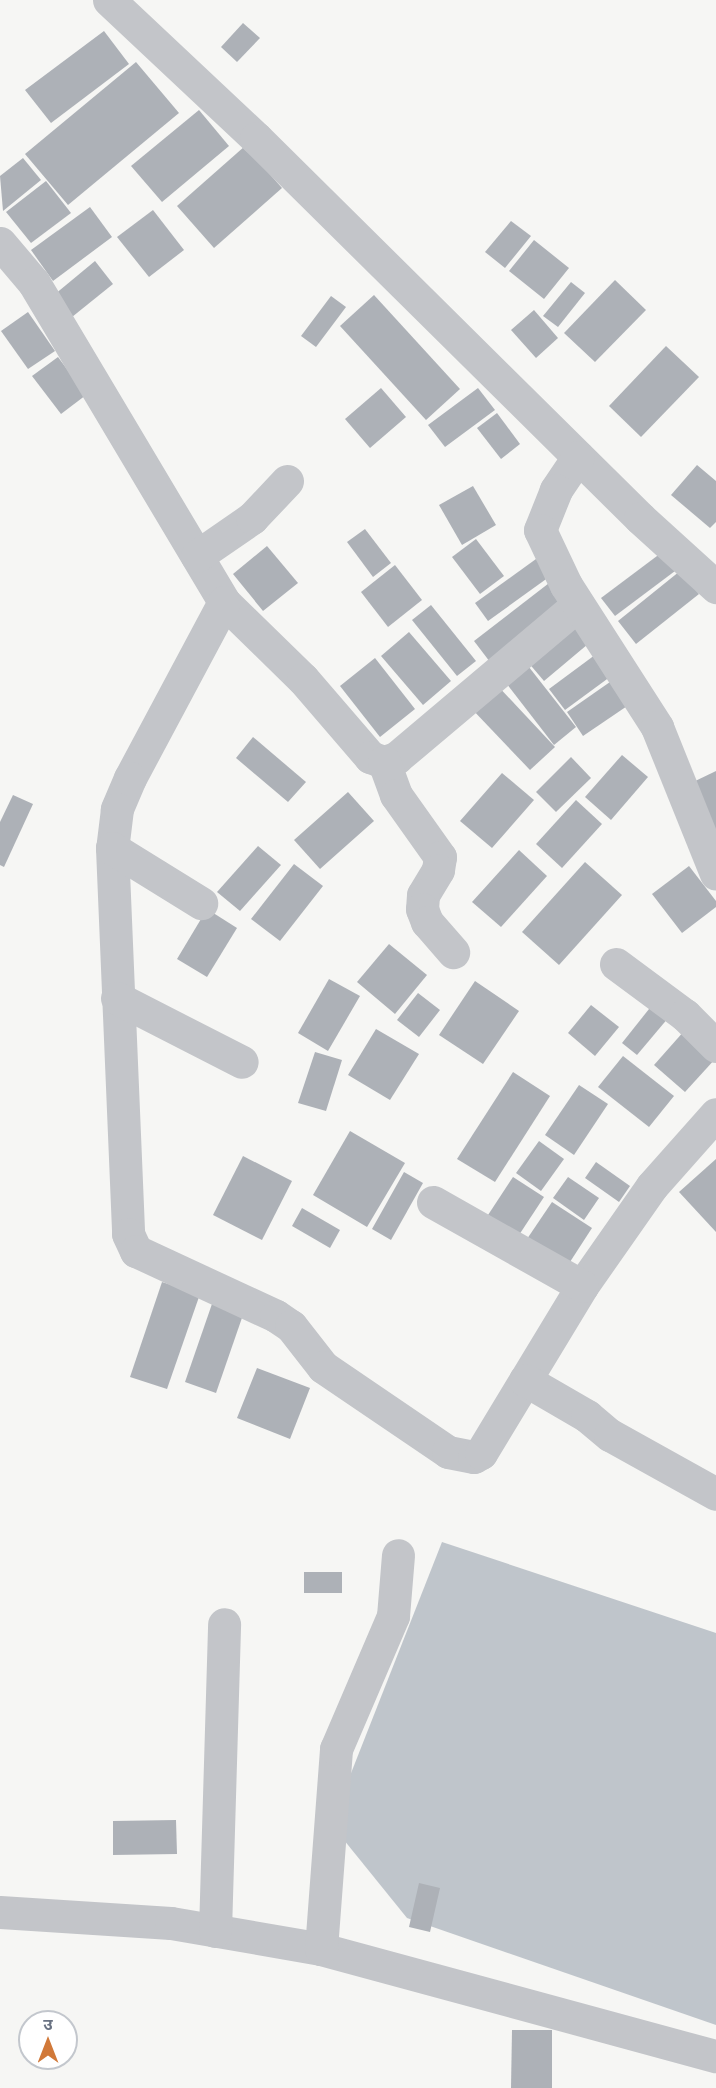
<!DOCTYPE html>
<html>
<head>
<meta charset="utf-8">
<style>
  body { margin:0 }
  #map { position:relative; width:716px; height:2088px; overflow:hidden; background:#f6f6f4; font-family:"IBM Plex Sans","Noto Sans Devanagari",sans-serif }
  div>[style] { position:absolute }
  .water>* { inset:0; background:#bfc5cb }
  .building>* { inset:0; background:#adb1b7 }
  .minor>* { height:33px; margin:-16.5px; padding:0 16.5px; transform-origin:16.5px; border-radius:16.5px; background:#c3c5c9 }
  span { translate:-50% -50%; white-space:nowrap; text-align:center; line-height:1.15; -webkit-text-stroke:6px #fff; paint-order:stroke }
  .north { position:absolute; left:18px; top:2010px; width:60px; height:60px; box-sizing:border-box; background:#fff; border:2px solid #c3c7cd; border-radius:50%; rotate:0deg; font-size:16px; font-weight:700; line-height:24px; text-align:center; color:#697282 }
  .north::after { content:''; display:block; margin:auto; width:21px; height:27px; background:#d17939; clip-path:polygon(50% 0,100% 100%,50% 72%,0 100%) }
</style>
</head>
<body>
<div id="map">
  <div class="water">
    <i style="clip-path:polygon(442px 1542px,716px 1633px,716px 2025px,407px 1918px,331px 1824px)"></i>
  </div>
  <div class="building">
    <i style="clip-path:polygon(243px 23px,260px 38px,237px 62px,221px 47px)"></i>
    <i style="clip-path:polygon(104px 31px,129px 64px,51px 123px,25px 90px)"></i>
    <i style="clip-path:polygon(136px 62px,179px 113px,68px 205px,25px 154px)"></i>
    <i style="clip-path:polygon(199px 110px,229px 146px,162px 202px,131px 166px)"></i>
    <i style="clip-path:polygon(245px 146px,282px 188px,214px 248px,177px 206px)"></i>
    <i style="clip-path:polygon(23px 158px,41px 180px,3px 211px,0 176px)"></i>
    <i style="clip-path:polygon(46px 181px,71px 213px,31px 243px,6px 212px)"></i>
    <i style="clip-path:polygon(90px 207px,112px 237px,53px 281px,31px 250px)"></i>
    <i style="clip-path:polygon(153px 210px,184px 250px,149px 277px,117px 237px)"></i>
    <i style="clip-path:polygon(511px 221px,531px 236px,505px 268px,485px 252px)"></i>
    <i style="clip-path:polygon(534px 240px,569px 268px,544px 299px,509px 271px)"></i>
    <i style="clip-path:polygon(95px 261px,113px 284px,72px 317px,54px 295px)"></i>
    <i style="clip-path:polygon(615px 280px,646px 310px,595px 362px,564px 333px)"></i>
    <i style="clip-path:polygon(571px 282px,585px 293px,558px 327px,543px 316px)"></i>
    <i style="clip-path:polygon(374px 295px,460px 389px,426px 420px,340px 326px)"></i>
    <i style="clip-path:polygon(331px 296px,346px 307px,316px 347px,301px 336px)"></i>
    <i style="clip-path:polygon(534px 310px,558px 338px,536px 358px,511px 330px)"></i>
    <i style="clip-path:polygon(28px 312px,55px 351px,28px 369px,1px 331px)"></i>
    <i style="clip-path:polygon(666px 346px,699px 377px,641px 437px,609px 406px)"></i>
    <i style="clip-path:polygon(58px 357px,86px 395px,61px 414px,32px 376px)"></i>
    <i style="clip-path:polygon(381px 388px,406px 417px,370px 448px,345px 419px)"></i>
    <i style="clip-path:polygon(478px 388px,495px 410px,445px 447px,428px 425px)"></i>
    <i style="clip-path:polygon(497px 413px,520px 444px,501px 459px,477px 428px)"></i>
    <i style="clip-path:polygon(697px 465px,716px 481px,716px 522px,710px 528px,671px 495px)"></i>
    <i style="clip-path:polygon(473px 486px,496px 525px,462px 545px,439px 505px)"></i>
    <i style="clip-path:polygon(365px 529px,391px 563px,373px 577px,347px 542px)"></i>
    <i style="clip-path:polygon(476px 539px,504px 576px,480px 594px,452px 557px)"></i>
    <i style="clip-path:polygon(267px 546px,298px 583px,263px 611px,233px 574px)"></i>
    <i style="clip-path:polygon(665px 550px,679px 568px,615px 616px,601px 598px)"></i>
    <i style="clip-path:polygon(536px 559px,549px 577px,488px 621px,475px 603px)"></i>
    <i style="clip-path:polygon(395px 565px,422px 600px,388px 627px,361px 592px)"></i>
    <i style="clip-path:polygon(680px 571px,699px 594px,636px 644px,618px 621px)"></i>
    <i style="clip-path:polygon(553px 580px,570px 601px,490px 662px,474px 641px)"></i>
    <i style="clip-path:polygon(431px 605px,476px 661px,457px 676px,412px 620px)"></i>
    <i style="clip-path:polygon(577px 619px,594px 639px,544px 681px,527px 661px)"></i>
    <i style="clip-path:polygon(409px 632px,451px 681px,423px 705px,381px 656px)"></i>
    <i style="clip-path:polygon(603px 649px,618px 671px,565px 710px,549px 689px)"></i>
    <i style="clip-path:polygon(375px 658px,415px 709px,380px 737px,340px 686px)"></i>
    <i style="clip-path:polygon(525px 662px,576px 727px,554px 745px,503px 679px)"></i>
    <i style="clip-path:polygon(620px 675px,636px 700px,583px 736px,567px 712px)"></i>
    <i style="clip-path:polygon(495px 683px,555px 747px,530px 770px,470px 707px)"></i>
    <i style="clip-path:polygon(253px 737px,306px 782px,288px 802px,236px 758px)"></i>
    <i style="clip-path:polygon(622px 755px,648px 777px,611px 820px,585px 797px)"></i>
    <i style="clip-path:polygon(571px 757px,591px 778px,556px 812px,536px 792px)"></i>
    <i style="clip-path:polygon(716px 771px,716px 833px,689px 784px)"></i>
    <i style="clip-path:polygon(502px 773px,534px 800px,492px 848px,460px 821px)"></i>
    <i style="clip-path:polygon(348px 792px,374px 821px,320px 869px,294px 840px)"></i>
    <i style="clip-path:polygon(13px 795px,33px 804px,4px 867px,0 865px,0 822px)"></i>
    <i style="clip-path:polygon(576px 800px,602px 824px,562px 868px,536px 844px)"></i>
    <i style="clip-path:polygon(258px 846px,281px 865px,240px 911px,217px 892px)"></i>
    <i style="clip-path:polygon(519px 850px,547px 876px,501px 927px,472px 902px)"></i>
    <i style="clip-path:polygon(585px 862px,622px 895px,559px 965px,522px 932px)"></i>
    <i style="clip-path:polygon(294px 864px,323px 886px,280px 941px,251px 919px)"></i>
    <i style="clip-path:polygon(689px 866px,716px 901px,716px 907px,682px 933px,652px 894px)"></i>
    <i style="clip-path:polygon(207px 909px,237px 928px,207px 977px,177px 959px)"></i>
    <i style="clip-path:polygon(389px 944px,427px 975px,395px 1014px,357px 982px)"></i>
    <i style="clip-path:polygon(329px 979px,360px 996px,328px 1051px,298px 1033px)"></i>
    <i style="clip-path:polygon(475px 981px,519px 1011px,483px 1064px,439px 1035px)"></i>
    <i style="clip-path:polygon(418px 993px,440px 1010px,419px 1037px,397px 1020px)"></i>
    <i style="clip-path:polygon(653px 1004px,669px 1017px,637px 1055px,622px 1043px)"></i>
    <i style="clip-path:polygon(591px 1005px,619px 1027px,595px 1056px,568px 1033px)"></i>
    <i style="clip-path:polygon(376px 1029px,419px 1054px,390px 1100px,348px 1075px)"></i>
    <i style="clip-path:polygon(685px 1030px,716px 1058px,685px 1092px,654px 1065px)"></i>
    <i style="clip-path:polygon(315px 1052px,342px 1060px,326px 1111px,298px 1103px)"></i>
    <i style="clip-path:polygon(623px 1056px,674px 1096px,649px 1127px,598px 1087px)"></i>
    <i style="clip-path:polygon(513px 1072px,550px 1096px,495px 1182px,457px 1159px)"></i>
    <i style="clip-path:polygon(579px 1085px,608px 1104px,574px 1155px,545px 1135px)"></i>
    <i style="clip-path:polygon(350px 1131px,405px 1163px,367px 1227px,313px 1195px)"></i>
    <i style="clip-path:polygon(539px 1141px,564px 1159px,541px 1191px,516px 1173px)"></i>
    <i style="clip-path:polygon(243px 1156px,292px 1181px,262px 1240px,213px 1215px)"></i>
    <i style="clip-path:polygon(716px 1159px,716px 1232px,679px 1192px)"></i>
    <i style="clip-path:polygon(596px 1162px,630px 1186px,619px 1202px,585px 1178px)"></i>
    <i style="clip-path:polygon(404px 1172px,423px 1183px,391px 1240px,372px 1229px)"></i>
    <i style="clip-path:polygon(513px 1177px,544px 1197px,519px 1235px,488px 1215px)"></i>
    <i style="clip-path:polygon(568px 1177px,599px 1198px,584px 1220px,553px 1198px)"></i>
    <i style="clip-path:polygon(552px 1202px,592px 1228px,568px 1265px,527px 1239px)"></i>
    <i style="clip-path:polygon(302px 1208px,340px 1230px,330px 1248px,292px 1226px)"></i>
    <i style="clip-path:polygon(162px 1282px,200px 1294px,167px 1389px,130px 1377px)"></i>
    <i style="clip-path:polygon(213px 1301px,244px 1312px,216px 1393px,185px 1382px)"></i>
    <i style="clip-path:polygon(257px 1368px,310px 1388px,290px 1439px,237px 1418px)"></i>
    <i style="clip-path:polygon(304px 1572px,342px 1572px,342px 1593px,304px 1593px)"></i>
    <i style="clip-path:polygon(176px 1820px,177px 1854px,113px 1855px,113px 1821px)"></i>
    <i style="clip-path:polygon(419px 1883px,440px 1888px,430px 1932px,409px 1927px)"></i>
    <i style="clip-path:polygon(512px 2030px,552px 2030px,552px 2088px,511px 2088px)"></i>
  </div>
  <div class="minor">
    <i style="left:109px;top:0;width:202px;rotate:43.2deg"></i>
    <i style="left:256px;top:138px;width:540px;rotate:44.7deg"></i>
    <i style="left:640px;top:518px;width:103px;rotate:42.2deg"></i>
    <i style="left:0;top:243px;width:52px;rotate:49.6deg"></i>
    <i style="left:34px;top:283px;width:371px;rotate:59.2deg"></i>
    <i style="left:224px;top:602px;width:110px;rotate:44.3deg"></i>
    <i style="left:303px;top:679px;width:103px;rotate:49.3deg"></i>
    <i style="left:370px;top:757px;width:15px;rotate:20deg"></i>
    <i style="left:384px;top:762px;width:13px;rotate:-18deg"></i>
    <i style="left:396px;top:758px;width:238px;rotate:-40.1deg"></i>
    <i style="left:578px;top:457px;width:40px;rotate:124deg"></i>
    <i style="left:556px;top:490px;width:43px;rotate:111.8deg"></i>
    <i style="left:540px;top:530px;width:61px;rotate:64.7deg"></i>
    <i style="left:566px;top:585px;width:169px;rotate:57.3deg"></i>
    <i style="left:657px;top:727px;width:158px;rotate:68.1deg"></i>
    <i style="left:197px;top:556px;width:67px;rotate:-34.6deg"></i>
    <i style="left:252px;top:518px;width:51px;rotate:-46.6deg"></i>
    <i style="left:224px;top:602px;width:200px;rotate:118.1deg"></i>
    <i style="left:130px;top:778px;width:34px;rotate:113deg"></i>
    <i style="left:117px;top:809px;width:39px;rotate:97deg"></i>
    <i style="left:112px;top:848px;width:386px;rotate:87.6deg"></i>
    <i style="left:128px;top:1234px;width:19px;rotate:65deg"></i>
    <i style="left:136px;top:1251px;width:154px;rotate:24.9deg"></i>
    <i style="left:276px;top:1316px;width:18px;rotate:34deg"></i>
    <i style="left:291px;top:1326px;width:52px;rotate:52deg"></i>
    <i style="left:323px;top:1367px;width:151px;rotate:34.2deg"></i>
    <i style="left:448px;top:1452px;width:26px;rotate:11deg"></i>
    <i style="left:474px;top:1457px;width:8px;rotate:-30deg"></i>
    <i style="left:481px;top:1453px;width:195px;rotate:-58.8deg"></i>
    <i style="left:582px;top:1286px;width:122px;rotate:-55deg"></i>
    <i style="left:652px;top:1186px;width:96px;rotate:-48.4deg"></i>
    <i style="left:384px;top:762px;width:35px;rotate:70deg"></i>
    <i style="left:396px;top:795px;width:76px;rotate:54.6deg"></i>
    <i style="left:440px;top:857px;width:13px;rotate:99deg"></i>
    <i style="left:438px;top:870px;width:29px;rotate:121deg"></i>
    <i style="left:423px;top:895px;width:14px;rotate:94deg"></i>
    <i style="left:422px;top:909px;width:14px;rotate:69deg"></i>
    <i style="left:427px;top:922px;width:40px;rotate:49deg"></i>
    <i style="left:112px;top:848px;width:105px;rotate:31.7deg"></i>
    <i style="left:616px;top:964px;width:86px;rotate:36.5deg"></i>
    <i style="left:685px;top:1015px;width:44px;rotate:45deg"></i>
    <i style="left:117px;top:998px;width:140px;rotate:27.1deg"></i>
    <i style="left:433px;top:1202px;width:171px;rotate:29.4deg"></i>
    <i style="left:525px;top:1380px;width:72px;rotate:30.1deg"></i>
    <i style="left:587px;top:1416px;width:30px;rotate:40deg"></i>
    <i style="left:610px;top:1435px;width:121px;rotate:29.1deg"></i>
    <i style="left:0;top:1912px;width:171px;rotate:3.7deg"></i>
    <i style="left:171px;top:1923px;width:152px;rotate:9.8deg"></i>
    <i style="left:321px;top:1949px;width:409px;rotate:15.2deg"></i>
    <i style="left:215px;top:1931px;width:307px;rotate:-88.3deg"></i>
    <i style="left:321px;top:1949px;width:201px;rotate:-85.7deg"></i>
    <i style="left:336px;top:1749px;width:145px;rotate:-66.8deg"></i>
    <i style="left:393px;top:1616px;width:61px;rotate:-85.3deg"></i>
  </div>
  <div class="north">उ</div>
</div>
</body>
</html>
